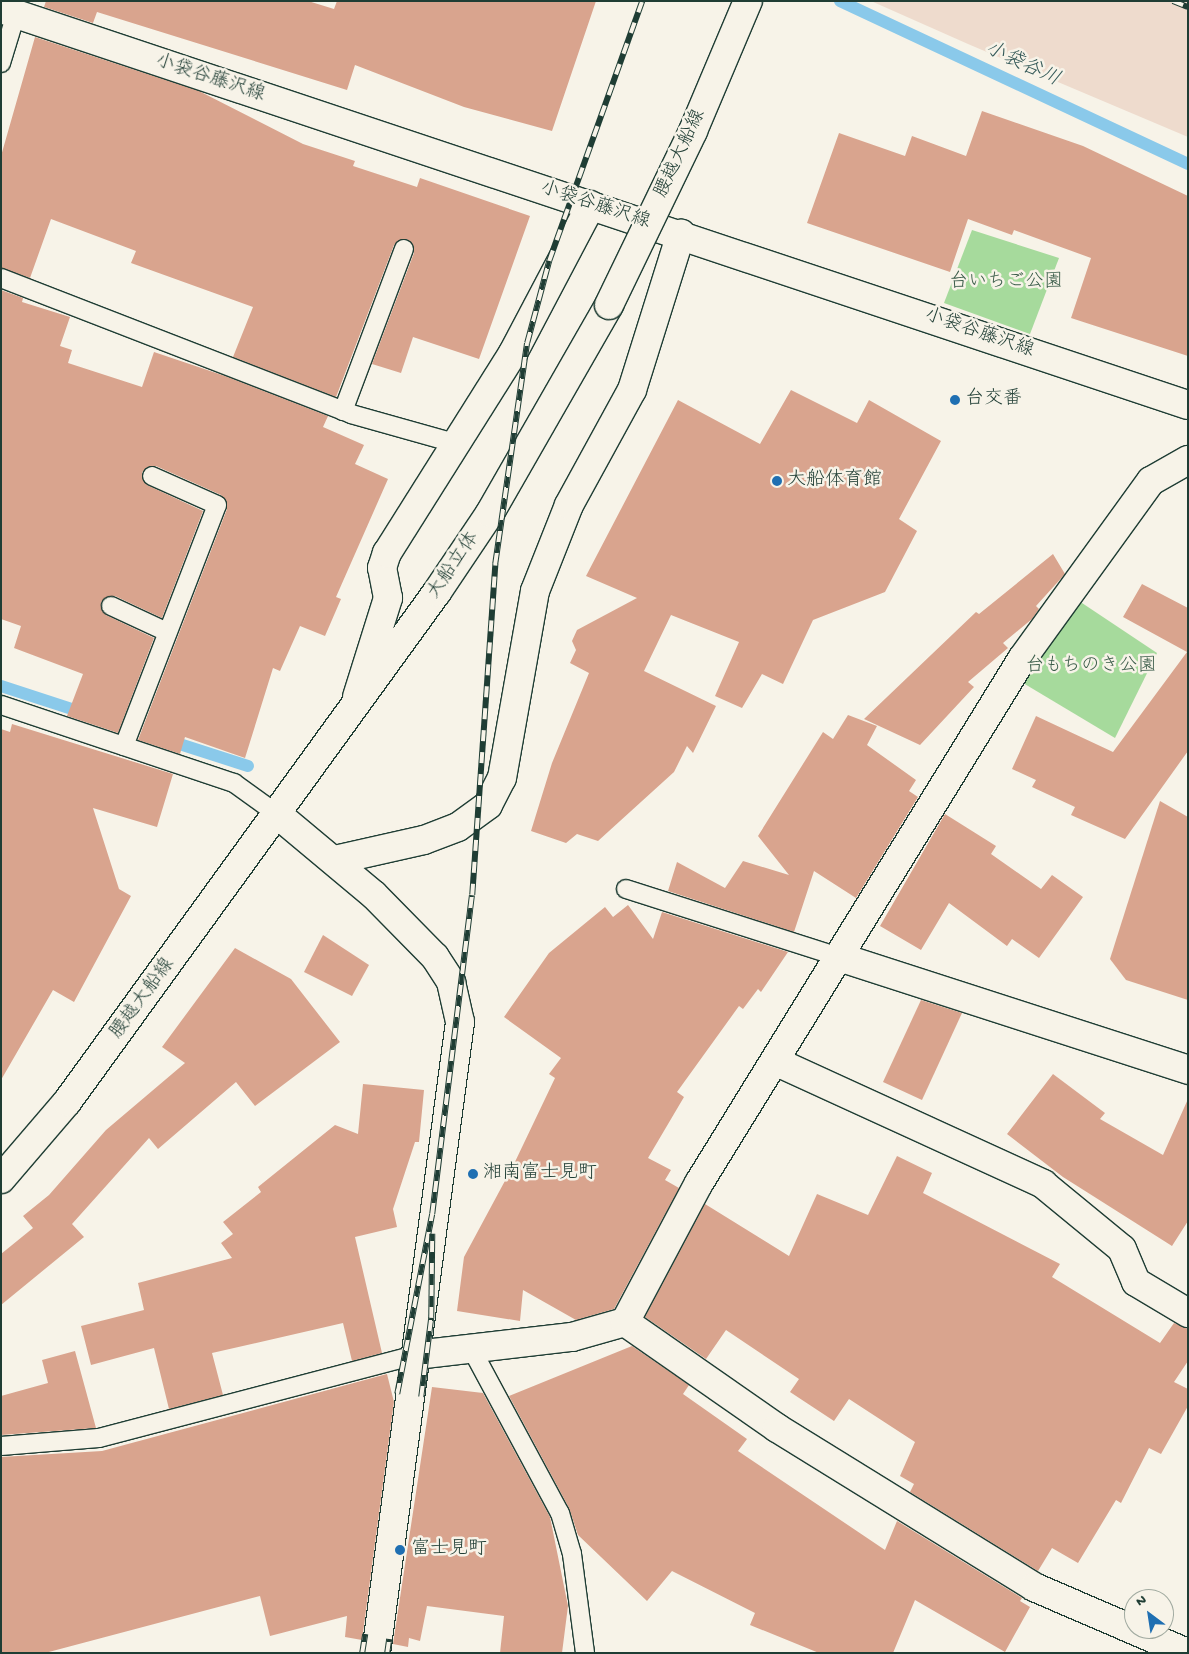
<!DOCTYPE html>
<html>
<head>
<meta charset="utf-8">
<style>
  body { margin:0 }
  #map { position:relative; width:1189px; height:1654px; overflow:hidden; background:#f7f3e8; font-family:"Gochi Hand","Klee One",sans-serif }
  div>[style] { position:absolute }
  .built>* { inset:0; background:#eedbcd }
  .green>* { inset:0; background:#a6da9c }
  .stream>* { height:12px; margin:-6px; padding:0 6px; transform-origin:6px; border-radius:6px; background:#8ac9ea }
  .building>* { inset:0; background:#d9a48e }
  .roads { filter:drop-shadow(1px 0 #1f3d34) drop-shadow(-1px 0 #1f3d34) drop-shadow(0 1px #1f3d34) drop-shadow(0 -1px #1f3d34) }
  .service>* { height:18px; margin:-9px; padding:0 9px; transform-origin:9px; border-radius:9px; background:#f7f3e8 }
  .minor>* { height:28px; margin:-14px; padding:0 14px; transform-origin:14px; border-radius:14px; background:#f7f3e8 }
  .tertiary>* { height:28px; margin:-14px; padding:0 14px; transform-origin:14px; border-radius:14px; background:#f7f3e8 }
  .secondary>* { height:28px; margin:-14px; padding:0 14px; transform-origin:14px; border-radius:14px; background:#f7f3e8 }
  .rail>* { height:5.5px; margin-top:-2.75px; transform-origin:0; background:repeating-linear-gradient(90deg,#f7f3e8 0 11px,#1f3d34 0 22px); box-sizing:border-box; border-block:1px solid #1f3d34 }
  .bridges { filter:drop-shadow(1px 0 #1f3d34) drop-shadow(-1px 0 #1f3d34) drop-shadow(0 1px #1f3d34) drop-shadow(0 -1px #1f3d34) }
  .secondary-bridge>* { height:28px; margin:-14px; padding:0 14px; transform-origin:14px; border-radius:14px; background:#f7f3e8 }
  .dots>* { width:14px; height:14px; translate:-50% -50%; box-sizing:border-box; border:2px solid #f7f3e8; border-radius:50% }
  span { translate:-50% -50%; white-space:nowrap; text-align:center; line-height:1.15; -webkit-text-stroke:5px #f7f3e8; paint-order:stroke }
  .street-label { font-size:19px; color:#1f3d34 }
  .park-label { font-size:19px; color:#3a5c49 }
  .poi-label { font-size:19px; color:#1f3d34 }
  .left { translate:0 -50%; text-align:left }
  .water-label { font-size:20px; color:#345958; font-style:italic }
  .frame { position:absolute; inset:0; border:2px solid #1f3d34; pointer-events:none }
  .north { position:absolute; left:1124px; top:1589px; width:50px; height:50px; box-sizing:border-box; background:#f7f3e8; border:1px solid #a1aaa0; border-radius:50%; rotate:329deg; font-size:14px; font-weight:700; line-height:20px; text-align:center; color:#1f3d34 }
  .north::after { content:''; display:block; margin:auto; width:18px; height:22px; background:#1f6fb2; clip-path:polygon(50% 0,100% 100%,50% 72%,0 100%) }
</style>
</head>
<body>
<div id="map">
  <div class="built">
    <i style="clip-path:polygon(871px 1px,1188px 1px,1188px 137px,968px 44px)"></i>
  </div>
  <div class="green">
    <i style="clip-path:polygon(972px 230px,1059px 258px,1030px 334px,944px 303px)"></i>
    <i style="clip-path:polygon(1076px 599px,1157px 653px,1115px 738px,1018px 680px)"></i>
  </div>
  <div class="stream">
    <i style="left:840px;top:1px;width:384px;rotate:25.1deg"></i>
    <i style="left:1px;top:686px;width:87px;rotate:18deg"></i>
    <i style="left:167px;top:740px;width:85px;rotate:17.8deg"></i>
  </div>
  <div class="building">
    <i style="clip-path:polygon(46px 1px,308px 1px,334px 9px,337px 1px,596px 1px,552px 131px,464px 107px,355px 65px,347px 90px,97px 12px,93px 23px,44px 7px)"></i>
    <i style="clip-path:polygon(35px 37px,199px 91px,303px 144px,355px 161px,353px 166px,417px 187px,420px 178px,530px 216px,479px 359px,413px 337px,401px 373px,372px 364px,414px 253px,407px 239px,394px 245px,336px 397px,233px 357px,253px 307px,131px 263px,136px 251px,51px 219px,30px 278px,1px 268px,1px 156px)"></i>
    <i style="clip-path:polygon(982px 111px,1083px 146px,1188px 196px,1188px 356px,1071px 318px,1091px 258px,1014px 230px,1012px 235px,968px 219px,950px 272px,807px 223px,839px 133px,905px 156px,912px 136px,966px 156px)"></i>
    <i style="clip-path:polygon(1px 290px,23px 298px,22px 302px,70px 317px,60px 346px,72px 350px,68px 363px,142px 387px,154px 352px,225px 376px,328px 416px,323px 427px,364px 445px,355px 464px,388px 479px,336px 597px,341px 599px,325px 636px,300px 626px,280px 671px,273px 668px,245px 758px,185px 737px,180px 754px,138px 740px,227px 509px,221px 495px,156px 466px,142px 472px,147px 485px,203px 511px,162px 618px,115px 596px,101px 602px,106px 615px,154px 638px,118px 733px,67px 716px,83px 674px,14px 648px,21px 626px,1px 619px)"></i>
    <i style="clip-path:polygon(791px 390px,857px 423px,869px 400px,941px 441px,899px 519px,917px 531px,885px 592px,813px 620px,783px 684px,762px 674px,742px 708px,715px 696px,739px 642px,671px 615px,644px 671px,716px 706px,693px 753px,687px 746px,674px 772px,598px 841px,577px 834px,566px 843px,531px 831px,552px 763px,589px 673px,570px 663px,576px 650px,572px 641px,577px 630px,637px 598px,586px 576px,678px 400px,760px 444px)"></i>
    <i style="clip-path:polygon(1053px 554px,1065px 574px,1036px 606px,1039px 609px,1032px 619px,1003px 643px,1008px 648px,968px 682px,974px 687px,920px 745px,864px 719px,976px 612px,979px 614px)"></i>
    <i style="clip-path:polygon(1142px 584px,1188px 608px,1188px 751px,1125px 839px,1071px 815px,1075px 807px,1032px 787px,1036px 780px,1012px 769px,1036px 716px,1113px 752px,1187px 652px,1123px 617px)"></i>
    <i style="clip-path:polygon(848px 715px,877px 726px,867px 745px,916px 780px,909px 791px,918px 797px,856px 898px,814px 871px,794px 932px,668px 891px,677px 862px,725px 888px,743px 861px,789px 875px,758px 836px,823px 732px,833px 739px)"></i>
    <i style="clip-path:polygon(12px 724px,173px 774px,157px 827px,93px 808px,119px 889px,131px 896px,74px 1002px,53px 990px,1px 1080px,1px 729px,10px 732px)"></i>
    <i style="clip-path:polygon(1160px 801px,1188px 817px,1188px 1000px,1126px 980px,1110px 959px)"></i>
    <i style="clip-path:polygon(945px 814px,996px 846px,991px 854px,1041px 889px,1052px 875px,1083px 897px,1039px 958px,1012px 939px,1007px 946px,949px 903px,921px 950px,880px 926px)"></i>
    <i style="clip-path:polygon(628px 905px,653px 939px,662px 912px,788px 952px,761px 992px,758px 989px,743px 1009px,739px 1006px,677px 1092px,684px 1097px,648px 1158px,671px 1170px,665px 1180px,679px 1188px,614px 1309px,576px 1320px,523px 1290px,520px 1321px,457px 1311px,464px 1257px,513px 1166px,555px 1078px,549px 1074px,561px 1058px,504px 1017px,549px 953px,605px 907px,613px 917px)"></i>
    <i style="clip-path:polygon(323px 935px,369px 965px,352px 996px,304px 972px)"></i>
    <i style="clip-path:polygon(235px 948px,291px 979px,340px 1042px,255px 1106px,236px 1082px,158px 1149px,149px 1138px,72px 1224px,84px 1237px,1px 1305px,1px 1254px,33px 1228px,23px 1216px,49px 1195px,106px 1130px,185px 1063px,162px 1047px)"></i>
    <i style="clip-path:polygon(921px 1000px,962px 1013px,922px 1100px,883px 1082px)"></i>
    <i style="clip-path:polygon(1053px 1074px,1105px 1113px,1100px 1119px,1163px 1155px,1188px 1099px,1188px 1221px,1172px 1246px,1063px 1177px,1007px 1134px)"></i>
    <i style="clip-path:polygon(363px 1084px,424px 1090px,419px 1142px,415px 1142px,393px 1209px,397px 1227px,355px 1237px,382px 1353px,352px 1361px,343px 1323px,212px 1353px,223px 1395px,169px 1409px,154px 1348px,91px 1365px,81px 1326px,144px 1310px,138px 1283px,232px 1258px,221px 1243px,233px 1234px,223px 1222px,261px 1192px,258px 1187px,335px 1125px,358px 1134px)"></i>
    <i style="clip-path:polygon(897px 1156px,932px 1173px,923px 1193px,1060px 1264px,1052px 1277px,1160px 1343px,1174px 1323px,1188px 1329px,1188px 1361px,1174px 1382px,1188px 1389px,1188px 1406px,1161px 1454px,1149px 1448px,1121px 1503px,1116px 1500px,1078px 1563px,1052px 1548px,1038px 1571px,910px 1492px,914px 1484px,900px 1476px,915px 1442px,849px 1399px,834px 1421px,790px 1392px,799px 1379px,726px 1330px,706px 1359px,645px 1317px,705px 1204px,789px 1256px,817px 1194px,868px 1215px)"></i>
    <i style="clip-path:polygon(632px 1346px,689px 1385px,683px 1394px,747px 1439px,738px 1451px,885px 1550px,897px 1521px,1022px 1598px,1020px 1601px,1030px 1607px,1005px 1652px,915px 1600px,893px 1653px,819px 1653px,750px 1625px,755px 1613px,672px 1571px,647px 1601px,578px 1535px,569px 1508px,509px 1396px)"></i>
    <i style="clip-path:polygon(75px 1351px,96px 1428px,1px 1435px,1px 1396px,48px 1383px,42px 1360px)"></i>
    <i style="clip-path:polygon(387px 1374px,394px 1402px,362px 1640px,345px 1637px,347px 1616px,270px 1636px,260px 1596px,45px 1653px,1px 1653px,1px 1457px,102px 1451px)"></i>
    <i style="clip-path:polygon(432px 1387px,483px 1393px,550px 1517px,568px 1606px,562px 1653px,500px 1653px,504px 1616px,427px 1606px,420px 1641px,409px 1638px,408px 1647px,393px 1644px)"></i>
  </div>
  <div class="roads">
    <div class="service">
      <i style="left:1px;top:63px;width:51px;rotate:-73deg"></i>
      <i style="left:1px;top:278px;width:375px;rotate:21.2deg"></i>
      <i style="left:351px;top:414px;width:111px;rotate:15.7deg"></i>
      <i style="left:343px;top:411px;width:173px;rotate:-69.4deg"></i>
      <i style="left:111px;top:606px;width:62px;rotate:24.9deg"></i>
      <i style="left:1px;top:705px;width:246px;rotate:18.5deg"></i>
      <i style="left:234px;top:783px;width:53px;rotate:35.8deg"></i>
      <i style="left:124px;top:746px;width:258px;rotate:-68.9deg"></i>
      <i style="left:217px;top:505px;width:71px;rotate:-156deg"></i>
      <i style="left:626px;top:889px;width:227px;rotate:17.7deg"></i>
      <i style="left:471px;top:1348px;width:187px;rotate:61.7deg"></i>
      <i style="left:560px;top:1513px;width:43px;rotate:73.7deg"></i>
      <i style="left:572px;top:1554px;width:100px;rotate:82.5deg"></i>
      <i style="left:1px;top:1446px;width:98px;rotate:-4.7deg"></i>
      <i style="left:99px;top:1438px;width:328px;rotate:-14.7deg"></i>
    </div>
    <div class="minor">
      <i style="left:357px;top:697px;width:104px;rotate:-72.6deg"></i>
      <i style="left:388px;top:598px;width:31px;rotate:-101deg"></i>
      <i style="left:382px;top:568px;width:16px;rotate:-72deg"></i>
      <i style="left:387px;top:553px;width:236px;rotate:-57.8deg"></i>
      <i style="left:513px;top:353px;width:167px;rotate:-62.2deg"></i>
      <i style="left:335px;top:860px;width:91px;rotate:-12.7deg"></i>
      <i style="left:424px;top:840px;width:36px;rotate:-21deg"></i>
      <i style="left:458px;top:827px;width:37px;rotate:-36deg"></i>
      <i style="left:488px;top:805px;width:30px;rotate:-63deg"></i>
      <i style="left:502px;top:778px;width:190px;rotate:-80deg"></i>
      <i style="left:535px;top:591px;width:92px;rotate:-68.4deg"></i>
      <i style="left:569px;top:505px;width:131px;rotate:-61.3deg"></i>
      <i style="left:632px;top:390px;width:164px;rotate:-72.6deg"></i>
      <i style="left:842px;top:958px;width:364px;rotate:17.9deg"></i>
      <i style="left:777px;top:1062px;width:293px;rotate:24.6deg"></i>
      <i style="left:1043px;top:1184px;width:102px;rotate:39.4deg"></i>
      <i style="left:1122px;top:1249px;width:36px;rotate:67deg"></i>
      <i style="left:1136px;top:1282px;width:61px;rotate:30.8deg"></i>
      <i style="left:625px;top:1322px;width:185px;rotate:34.9deg"></i>
      <i style="left:777px;top:1428px;width:302px;rotate:31.7deg"></i>
      <i style="left:1034px;top:1587px;width:167px;rotate:23.3deg"></i>
      <i style="left:416px;top:1355px;width:157px;rotate:-6.6deg"></i>
      <i style="left:572px;top:1337px;width:55px;rotate:-15.8deg"></i>
      <i style="left:625px;top:1322px;width:157px;rotate:-62deg"></i>
      <i style="left:699px;top:1183px;width:616px;rotate:-58.35deg"></i>
      <i style="left:1022px;top:659px;width:220px;rotate:-54.1deg"></i>
      <i style="left:1151px;top:481px;width:43px;rotate:-29.6deg"></i>
    </div>
    <div class="tertiary">
      <i style="left:277px;top:814px;width:126px;rotate:39.9deg"></i>
      <i style="left:374px;top:895px;width:87px;rotate:45.5deg"></i>
      <i style="left:435px;top:957px;width:30px;rotate:57deg"></i>
      <i style="left:451px;top:982px;width:41px;rotate:77.3deg"></i>
      <i style="left:460px;top:1022px;width:637px;rotate:97.58deg"></i>
    </div>
    <div class="secondary">
      <i style="left:1px;top:9px;width:1251px;rotate:18.45deg"></i>
      <i style="left:1px;top:1179px;width:101px;rotate:-49.4deg"></i>
      <i style="left:67px;top:1102px;width:630px;rotate:-54.04deg"></i>
      <i style="left:437px;top:592px;width:95px;rotate:-56.1deg"></i>
      <i style="left:490px;top:513px;width:240px;rotate:-60.2deg"></i>
    </div>
  </div>
  <div class="rail">
    <i style="left:1173px;top:1px;width:16px;rotate:22deg"></i>
    <i style="left:397px;top:1394px;width:183px;rotate:-79deg"></i>
    <i style="left:432px;top:1214px;width:321px;rotate:-82.9deg"></i>
    <i style="left:472px;top:895px;width:332px;rotate:-86deg"></i>
    <i style="left:495px;top:564px;width:223px;rotate:-81.8deg"></i>
    <i style="left:527px;top:343px;width:85px;rotate:-75deg"></i>
    <i style="left:549px;top:261px;width:276px;rotate:-70.3deg"></i>
    <i style="left:421px;top:1397px;width:80px;rotate:-82.8deg"></i>
    <i style="left:431px;top:1318px;width:84px;rotate:-89.3deg"></i>
    <i style="left:362px;top:1653px;width:19px;rotate:-81deg"></i>
    <i style="left:387px;top:1653px;width:14px;rotate:-82deg"></i>
  </div>
  <div class="bridges">
    <div class="secondary-bridge">
      <i style="left:609px;top:305px;width:193px;rotate:-64.2deg"></i>
      <i style="left:693px;top:131px;width:141px;rotate:-67.1deg"></i>
    </div>
  </div>
  <div class="dots">
    <i style="left:955px;top:400px;background:#1f6fb2"></i>
    <i style="left:777px;top:481px;background:#1f6fb2"></i>
    <i style="left:473px;top:1174px;background:#1f6fb2"></i>
    <i style="left:400px;top:1550px;background:#1f6fb2"></i>
  </div>
  <div class="street-label">
    <span style="left:210px;top:79px;rotate:18deg">小袋谷藤沢線</span>
    <span style="left:681px;top:154px;rotate:-65deg">腰越大船線</span>
    <span style="left:595px;top:206px;rotate:18deg">小袋谷藤沢線</span>
    <span style="left:979px;top:334px;rotate:19deg">小袋谷藤沢線</span>
    <span style="left:454px;top:566px;rotate:-56deg">大船立体</span>
    <span style="left:143px;top:999px;rotate:-54deg">腰越大船線</span>
  </div>
  <div class="park-label">
    <span style="left:1006px;top:283px">台いちご公園</span>
    <span style="left:1091px;top:667px">台もちのき公園</span>
  </div>
  <div class="poi-label">
    <span class="left" style="left:965px;top:400px">台交番</span>
    <span class="left" style="left:787px;top:481px">大船体育館</span>
    <span class="left" style="left:483px;top:1174px">湘南富士見町</span>
    <span class="left" style="left:411px;top:1550px">富士見町</span>
  </div>
  <div class="water-label">
    <span style="left:1022px;top:65px;rotate:25deg">小袋谷川</span>
  </div>
  <div class="frame"></div>
  <div class="north">N</div>
</div>
</body>
</html>
